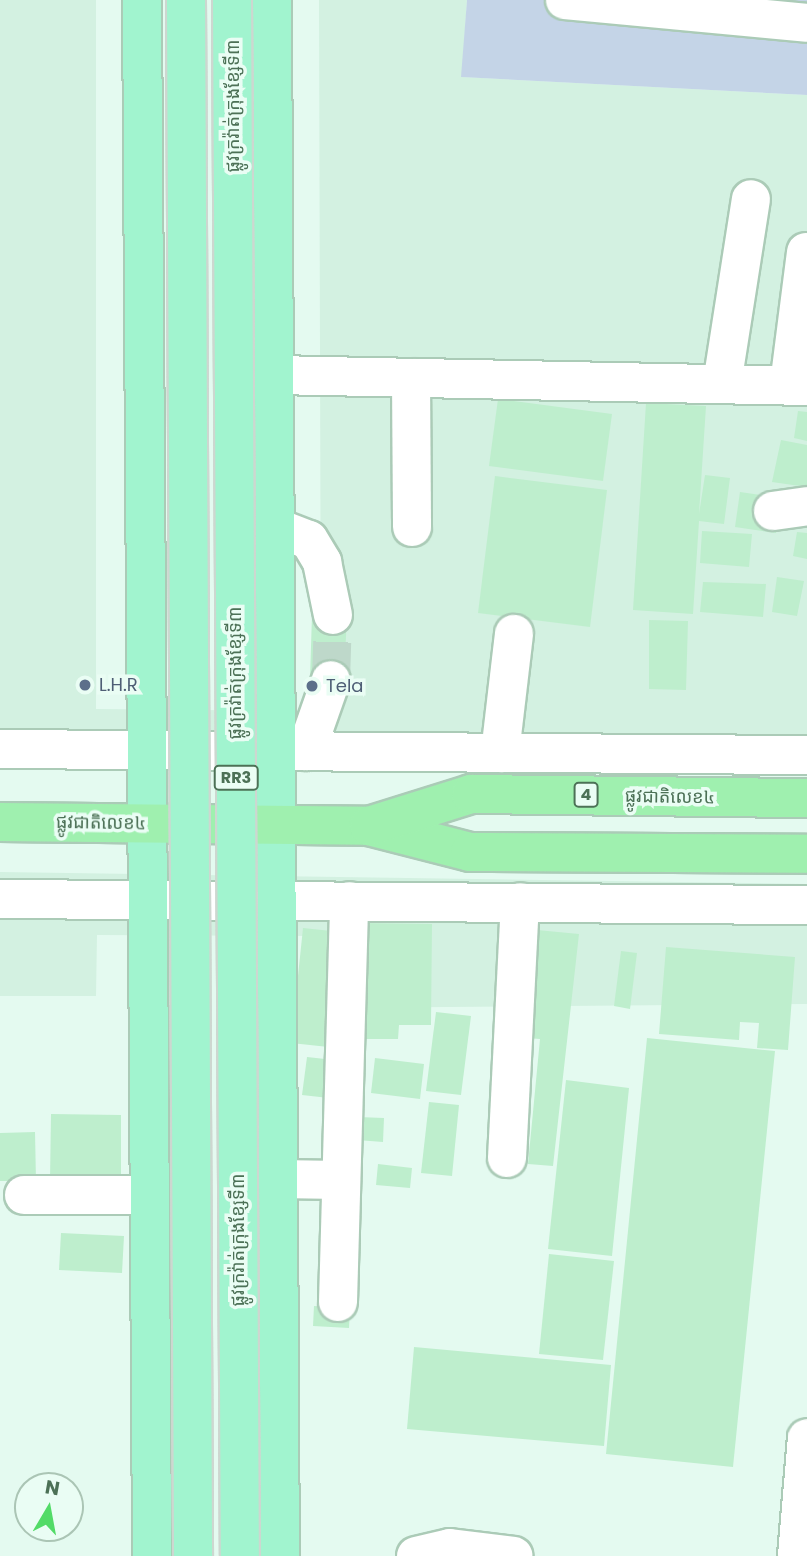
<!DOCTYPE html>
<html>
<head>
<meta charset="utf-8">
<style>
  body { margin:0 }
  #map { position:relative; width:807px; height:1556px; overflow:hidden; background:#e4faf0; font-family:Poppins,"Noto Sans Khmer",sans-serif }
  div>[style] { position:absolute }
  .residential>* { inset:0; background:#d3f1e1 }
  .green>* { inset:0; background:#c4d4e7 }
  .building>* { inset:0; background:#beeecd }
  .minor-tunnel>* { height:38px; margin-top:-19px; transform-origin:0; background:repeating-linear-gradient(90deg,#bed8ca 0 38px,transparent 0 57px) }
  .roads { filter:drop-shadow(2px 0 #abcbb7) drop-shadow(-2px 0 #abcbb7) drop-shadow(0 2px #abcbb7) drop-shadow(0 -2px #abcbb7) }
  .minor>* { height:38px; margin:-19px; padding:0 19px; transform-origin:19px; border-radius:19px; background:#fff }
  .major>* { height:38px; margin:-19px; padding:0 19px; transform-origin:19px; border-radius:19px; background:#a1f4cf }
  .highway>* { height:38px; margin:-19px; padding:0 19px; transform-origin:19px; border-radius:19px; background:#9ff0af }
  .bridges { filter:drop-shadow(2px 0 #cdd7d0) drop-shadow(-2px 0 #cdd7d0) drop-shadow(0 2px #cdd7d0) drop-shadow(0 -2px #cdd7d0) }
  .major-bridge>* { height:38px; margin:-19px; padding:0 19px; transform-origin:19px; border-radius:19px; background:#a1f4cf }
  .dots>* { width:19px; height:19px; translate:-50% -50%; box-sizing:border-box; border:4px solid #eafdf4; border-radius:50% }
  span { translate:-50% -50%; white-space:nowrap; text-align:center; line-height:1.15; -webkit-text-stroke:7px #eafdf4; paint-order:stroke }
  .shield-label span { padding:2px 5px; background:#eafdf4; border:2px solid; border-radius:5px; -webkit-text-stroke-width:0 }
  .shield-label { font-size:16px; color:#4c7156; font-weight:700 }
  .street-label { font-size:18px; color:#4c7156 }
  .service-label { font-size:18px; color:#4e5e75 }
  .left { translate:0 -50%; text-align:left }
  .north { position:absolute; left:14px; top:1472px; width:70px; height:70px; box-sizing:border-box; background:#eafdf4; border:2px solid #abc5b5; border-radius:50%; rotate:10deg; font-size:19px; font-weight:700; line-height:28px; text-align:center; color:#4c7156 }
  .north::after { content:''; display:block; margin:auto; width:24px; height:32px; background:#52db67; clip-path:polygon(50% 0,100% 100%,50% 72%,0 100%) }
</style>
</head>
<body>
<div id="map">
  <div class="residential">
    <i style="clip-path:polygon(0 0,96px 0,96px 709px,321px 711px,319px 0,467px 0,462px 77px,807px 95px,807px 742px,0 733px)"></i>
    <i style="clip-path:polygon(0 872px,807px 884px,807px 1004px,325px 1008px,324px 936px,97px 935px,96px 996px,0 996px)"></i>
  </div>
  <div class="green">
    <i style="clip-path:polygon(467px 0,807px 0,807px 95px,461px 77px)"></i>
  </div>
  <div class="building">
    <i style="clip-path:polygon(498px 399px,612px 414px,603px 481px,489px 466px)"></i>
    <i style="clip-path:polygon(646px 403px,706px 406px,699px 514px,705px 475px,730px 478px,724px 524px,699px 521px,693px 614px,633px 610px)"></i>
    <i style="clip-path:polygon(798px 411px,807px 412px,807px 441px,794px 438px)"></i>
    <i style="clip-path:polygon(781px 440px,807px 445px,807px 487px,772px 482px)"></i>
    <i style="clip-path:polygon(495px 476px,607px 490px,590px 627px,478px 613px)"></i>
    <i style="clip-path:polygon(740px 492px,782px 498px,776px 533px,735px 527px)"></i>
    <i style="clip-path:polygon(702px 531px,752px 534px,749px 567px,700px 563px)"></i>
    <i style="clip-path:polygon(797px 532px,807px 533px,807px 559px,793px 556px)"></i>
    <i style="clip-path:polygon(777px 577px,804px 581px,797px 616px,772px 612px)"></i>
    <i style="clip-path:polygon(703px 582px,766px 584px,763px 617px,700px 612px)"></i>
    <i style="clip-path:polygon(312px 614px,347px 614px,344px 680px,310px 679px)"></i>
    <i style="clip-path:polygon(649px 620px,688px 621px,686px 690px,649px 689px)"></i>
    <i style="clip-path:polygon(358px 923px,432px 924px,431px 1025px,399px 1025px,398px 1039px,356px 1039px)"></i>
    <i style="clip-path:polygon(303px 928px,350px 933px,338px 1048px,291px 1043px)"></i>
    <i style="clip-path:polygon(537px 930px,579px 934px,553px 1166px,528px 1164px,540px 1039px,526px 1038px)"></i>
    <i style="clip-path:polygon(666px 947px,795px 957px,788px 1050px,757px 1048px,759px 1023px,740px 1022px,739px 1040px,659px 1034px)"></i>
    <i style="clip-path:polygon(621px 951px,637px 953px,630px 1009px,614px 1006px)"></i>
    <i style="clip-path:polygon(436px 1012px,471px 1016px,461px 1095px,426px 1091px)"></i>
    <i style="clip-path:polygon(647px 1038px,775px 1051px,733px 1467px,606px 1454px)"></i>
    <i style="clip-path:polygon(307px 1057px,334px 1060px,329px 1098px,302px 1095px)"></i>
    <i style="clip-path:polygon(375px 1058px,424px 1064px,420px 1099px,371px 1093px)"></i>
    <i style="clip-path:polygon(566px 1080px,629px 1088px,612px 1256px,548px 1249px)"></i>
    <i style="clip-path:polygon(429px 1102px,459px 1105px,452px 1176px,421px 1173px)"></i>
    <i style="clip-path:polygon(51px 1114px,121px 1115px,121px 1180px,50px 1180px)"></i>
    <i style="clip-path:polygon(358px 1117px,384px 1118px,383px 1142px,357px 1140px)"></i>
    <i style="clip-path:polygon(35px 1132px,36px 1181px,0 1181px,0 1133px)"></i>
    <i style="clip-path:polygon(378px 1164px,412px 1168px,410px 1188px,376px 1185px)"></i>
    <i style="clip-path:polygon(61px 1233px,124px 1236px,122px 1273px,59px 1270px)"></i>
    <i style="clip-path:polygon(549px 1254px,614px 1261px,603px 1360px,539px 1354px)"></i>
    <i style="clip-path:polygon(314px 1306px,350px 1308px,349px 1328px,313px 1326px)"></i>
    <i style="clip-path:polygon(414px 1347px,611px 1365px,604px 1446px,407px 1429px)"></i>
  </div>
  <div class="minor-tunnel">
    <i style="left:331px;top:680px;width:65px;rotate:-88.2deg"></i>
  </div>
  <div class="roads">
    <div class="minor">
      <i style="left:565px;top:0;width:243px;rotate:5.4deg"></i>
      <i style="left:274px;top:375px;width:533px;rotate:1.18deg"></i>
      <i style="left:411px;top:378px;width:149px;rotate:89.6deg"></i>
      <i style="left:722px;top:384px;width:187px;rotate:-81.1deg"></i>
      <i style="left:789px;top:385px;width:134px;rotate:-82.7deg"></i>
      <i style="left:773px;top:511px;width:34px;rotate:-8deg"></i>
      <i style="left:275px;top:527px;width:36px;rotate:21deg"></i>
      <i style="left:309px;top:540px;width:26px;rotate:59deg"></i>
      <i style="left:322px;top:562px;width:54px;rotate:78.3deg"></i>
      <i style="left:0;top:749px;width:807px;rotate:0.43deg"></i>
      <i style="left:306px;top:751px;width:75px;rotate:-70.6deg"></i>
      <i style="left:500px;top:753px;width:120px;rotate:-83.3deg"></i>
      <i style="left:0;top:899px;width:807px;rotate:0.43deg"></i>
      <i style="left:507px;top:1158px;width:256px;rotate:-87.1deg"></i>
      <i style="left:278px;top:1179px;width:63px;rotate:0.9deg"></i>
      <i style="left:24px;top:1195px;width:126px"></i>
      <i style="left:338px;top:1302px;width:401px;rotate:-88.4deg"></i>
      <i style="left:416px;top:1556px;width:35px;rotate:-13deg"></i>
      <i style="left:450px;top:1548px;width:64px;rotate:7.1deg"></i>
      <i style="left:797px;top:1556px;width:118px;rotate:-85.2deg"></i>
    </div>
    <div class="major">
      <i style="left:142px;top:0;width:1556px;rotate:89.63deg"></i>
      <i style="left:272px;top:0;width:1556px;rotate:89.71deg"></i>
    </div>
    <div class="highway">
      <i style="left:0;top:822px;width:369px;rotate:0.6deg"></i>
      <i style="left:369px;top:826px;width:104px;rotate:14.4deg"></i>
      <i style="left:470px;top:852px;width:337px;rotate:0.3deg"></i>
      <i style="left:369px;top:826px;width:107px;rotate:-17.4deg"></i>
      <i style="left:471px;top:794px;width:336px;rotate:0.7deg"></i>
    </div>
  </div>
  <div class="bridges">
    <div class="major-bridge">
      <i style="left:186px;top:0;width:1556px;rotate:89.74deg"></i>
      <i style="left:232px;top:0;width:1556px;rotate:89.71deg"></i>
    </div>
  </div>
  <div class="dots">
    <i style="left:85px;top:685px;background:#5c6f8a"></i>
    <i style="left:312px;top:686px;background:#5c6f8a"></i>
  </div>
  <div class="shield-label">
    <span style="left:236px;top:778px">RR3</span>
    <span style="left:586px;top:795px">4</span>
  </div>
  <div class="street-label">
    <span style="left:233px;top:106px;rotate:-90deg">ផ្លូវក្រវ៉ាត់ក្រុងខ្សែទី៣</span>
    <span style="left:235px;top:673px;rotate:-90deg">ផ្លូវក្រវ៉ាត់ក្រុងខ្សែទី៣</span>
    <span style="left:670px;top:797px;rotate:1deg">ផ្លូវជាតិលេខ៤</span>
    <span style="left:101px;top:823px;rotate:1deg">ផ្លូវជាតិលេខ៤</span>
    <span style="left:238px;top:1240px;rotate:-90deg">ផ្លូវក្រវ៉ាត់ក្រុងខ្សែទី៣</span>
  </div>
  <div class="service-label">
    <span class="left" style="left:99px;top:685px">L.H.R</span>
    <span class="left" style="left:326px;top:686px">Tela</span>
  </div>
  <div class="north">N</div>
</div>
</body>
</html>
